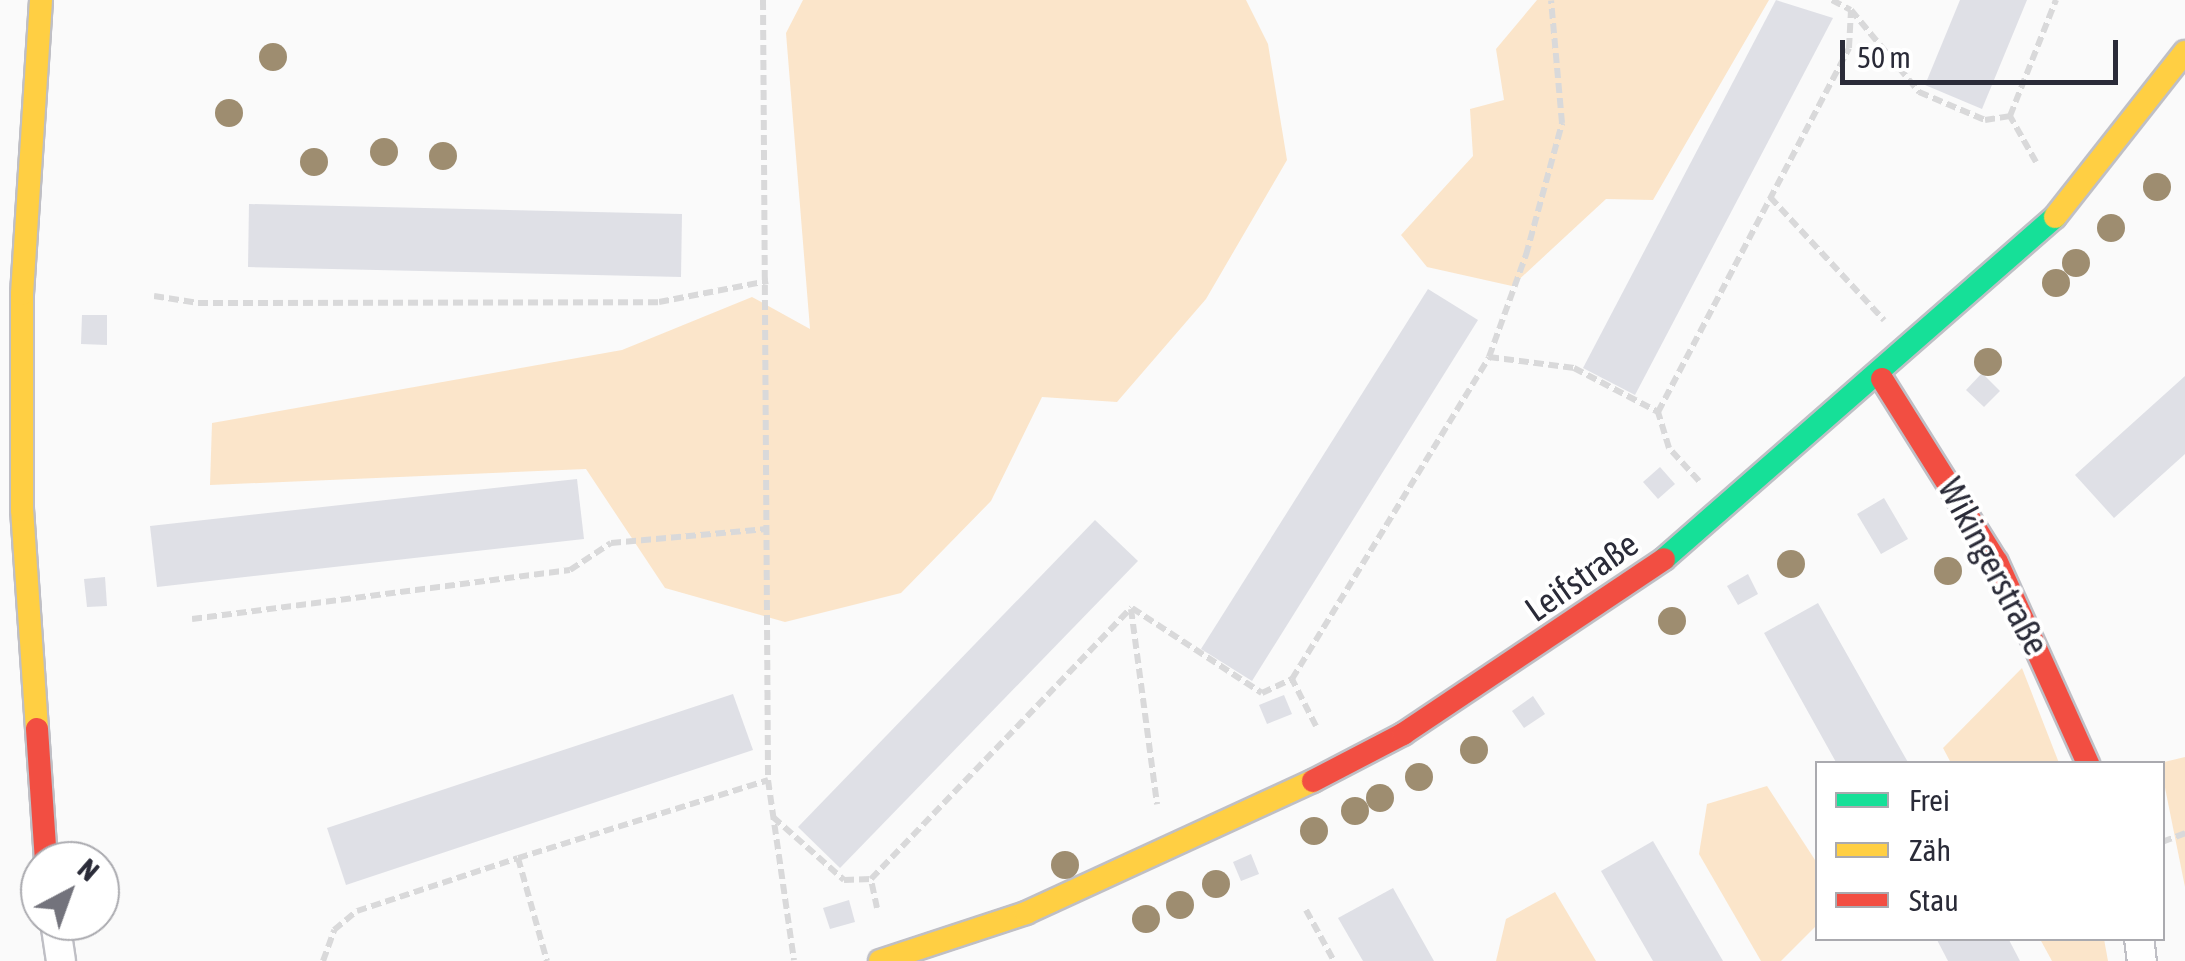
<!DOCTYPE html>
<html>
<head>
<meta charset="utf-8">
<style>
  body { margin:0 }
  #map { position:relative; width:2185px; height:961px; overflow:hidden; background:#fafafa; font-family:"Asap Condensed",sans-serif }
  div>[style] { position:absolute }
  .green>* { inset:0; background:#fbe5ca }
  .building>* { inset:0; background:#dfe0e6 }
  .path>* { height:6px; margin-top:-3px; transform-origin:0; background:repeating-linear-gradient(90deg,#d9d9da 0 10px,transparent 0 15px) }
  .roads { filter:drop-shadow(2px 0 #bfbfc5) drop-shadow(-2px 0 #bfbfc5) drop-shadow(0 2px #bfbfc5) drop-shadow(0 -2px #bfbfc5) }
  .street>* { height:28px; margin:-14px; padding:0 14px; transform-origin:14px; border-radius:14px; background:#fefefe }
  .fast>* { height:22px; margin:-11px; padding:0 11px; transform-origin:11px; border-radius:11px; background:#16e098 }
  .slow>* { height:22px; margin:-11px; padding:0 11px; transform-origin:11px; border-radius:11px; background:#ffcf43 }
  .jam>* { height:22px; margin:-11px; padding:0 11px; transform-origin:11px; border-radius:11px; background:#f24e42 }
  .trees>* { width:28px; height:28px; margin:-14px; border-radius:50%; background:#9e8d70 }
  span { translate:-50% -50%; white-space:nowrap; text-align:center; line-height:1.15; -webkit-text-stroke:8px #fff; paint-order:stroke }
  .street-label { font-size:35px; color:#2a2b38 }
  .legend { position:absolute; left:1815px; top:761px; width:350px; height:180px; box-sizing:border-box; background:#fff; border:2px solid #aaaaaf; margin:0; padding:12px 18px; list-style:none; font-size:30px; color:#2a2b38 }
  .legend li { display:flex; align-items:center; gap:20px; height:50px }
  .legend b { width:50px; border:2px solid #aaaaaf }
  .north { position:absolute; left:20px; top:841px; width:100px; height:100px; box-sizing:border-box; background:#fff; border:2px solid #aaaaaf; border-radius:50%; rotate:41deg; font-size:28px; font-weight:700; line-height:40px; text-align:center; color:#2a2b38 }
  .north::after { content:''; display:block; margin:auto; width:35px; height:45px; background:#73737c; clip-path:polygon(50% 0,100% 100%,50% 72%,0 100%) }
  .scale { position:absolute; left:1840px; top:40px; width:278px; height:45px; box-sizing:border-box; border:5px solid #2a2b38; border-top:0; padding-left:12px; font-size:30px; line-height:35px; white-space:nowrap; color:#2a2b38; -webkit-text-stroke:8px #fff; paint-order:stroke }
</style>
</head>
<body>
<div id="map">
  <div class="green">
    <i style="clip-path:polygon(803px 0,1246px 0,1268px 44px,1287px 160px,1206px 299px,1117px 402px,1042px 397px,991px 501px,901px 593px,785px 622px,665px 588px,586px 469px,210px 485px,212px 423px,622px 350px,752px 297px,810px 329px,786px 33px)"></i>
    <i style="clip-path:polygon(1537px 0,1769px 0,1653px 200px,1606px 199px,1512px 286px,1427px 267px,1401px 235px,1473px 156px,1470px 109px,1504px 100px,1496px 49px)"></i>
    <i style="clip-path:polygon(2022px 668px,2059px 763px,1951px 763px,1943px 748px)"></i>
    <i style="clip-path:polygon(2185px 757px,2185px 887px,2160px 763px)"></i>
    <i style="clip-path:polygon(1767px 786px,1817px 863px,1817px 925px,1781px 961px,1761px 961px,1699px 854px,1707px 804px)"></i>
    <i style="clip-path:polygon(1555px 892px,1596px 961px,1496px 961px,1506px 919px)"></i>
    <i style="clip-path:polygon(2040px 939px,2104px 939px,2108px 961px,2052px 961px)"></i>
  </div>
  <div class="building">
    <i style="clip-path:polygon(1776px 0,1833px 18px,1635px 395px,1583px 368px)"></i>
    <i style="clip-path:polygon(1960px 0,2027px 0,1982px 109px,1925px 85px)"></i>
    <i style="clip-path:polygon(249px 204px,682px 214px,681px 277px,248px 267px)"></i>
    <i style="clip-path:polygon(1428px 289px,1478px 320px,1252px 681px,1201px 649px)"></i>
    <i style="clip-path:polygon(82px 315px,107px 315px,107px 345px,81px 344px)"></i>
    <i style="clip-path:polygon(1982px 373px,2000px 391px,1984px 407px,1966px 390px)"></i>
    <i style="clip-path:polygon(2185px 376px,2185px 454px,2114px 518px,2075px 475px)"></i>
    <i style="clip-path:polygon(1660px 467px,1675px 484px,1658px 499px,1643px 482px)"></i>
    <i style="clip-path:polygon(577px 479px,584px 539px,157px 587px,150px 526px)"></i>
    <i style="clip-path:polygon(1884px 498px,1908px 539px,1881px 554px,1857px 514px)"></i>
    <i style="clip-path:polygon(1095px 520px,1138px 561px,840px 868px,798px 827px)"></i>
    <i style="clip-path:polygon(1748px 574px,1758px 594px,1738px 605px,1727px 586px)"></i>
    <i style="clip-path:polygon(105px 577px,107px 606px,87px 607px,84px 579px)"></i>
    <i style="clip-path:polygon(1818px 603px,1893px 736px,1909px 764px,1837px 764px,1764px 633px)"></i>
    <i style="clip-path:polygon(733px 694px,753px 750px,346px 885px,327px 828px)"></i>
    <i style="clip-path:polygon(1284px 695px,1292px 714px,1267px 724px,1259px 705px)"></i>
    <i style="clip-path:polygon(1533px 696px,1545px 714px,1524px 728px,1512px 711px)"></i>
    <i style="clip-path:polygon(1653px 841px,1723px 961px,1653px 961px,1601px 871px)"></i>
    <i style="clip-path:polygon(1251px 854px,1259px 874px,1241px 881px,1233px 862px)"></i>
    <i style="clip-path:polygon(1393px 888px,1434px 961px,1363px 961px,1338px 918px)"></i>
    <i style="clip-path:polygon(849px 900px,855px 922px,830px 929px,823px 908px)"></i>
    <i style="clip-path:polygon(1936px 938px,2008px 938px,2020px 961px,1948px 961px)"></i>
  </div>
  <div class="path">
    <i style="left:763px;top:0;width:780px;rotate:89.63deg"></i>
    <i style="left:768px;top:780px;width:182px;rotate:81.8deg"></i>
    <i style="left:1832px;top:0;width:21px;rotate:28deg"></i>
    <i style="left:1851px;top:10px;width:107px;rotate:50.3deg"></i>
    <i style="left:1919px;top:92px;width:72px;rotate:23deg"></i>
    <i style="left:1985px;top:120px;width:25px;rotate:-9deg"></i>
    <i style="left:2036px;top:162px;width:53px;rotate:-119.5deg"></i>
    <i style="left:2010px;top:116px;width:125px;rotate:-68.4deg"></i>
    <i style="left:1770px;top:197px;width:168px;rotate:47.2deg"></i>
    <i style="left:154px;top:296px;width:45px;rotate:9deg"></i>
    <i style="left:198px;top:303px;width:461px;rotate:-0.1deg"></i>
    <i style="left:659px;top:302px;width:111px;rotate:-10.9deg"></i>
    <i style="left:1489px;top:357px;width:86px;rotate:7.4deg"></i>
    <i style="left:1574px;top:368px;width:95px;rotate:27.6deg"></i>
    <i style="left:1699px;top:481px;width:45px;rotate:-132.3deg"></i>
    <i style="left:1669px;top:448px;width:38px;rotate:-107deg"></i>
    <i style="left:1658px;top:412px;width:411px;rotate:-62.3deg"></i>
    <i style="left:1849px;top:48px;width:38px;rotate:-87deg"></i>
    <i style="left:1132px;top:608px;width:155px;rotate:33.2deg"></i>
    <i style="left:1262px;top:693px;width:33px;rotate:-25deg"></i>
    <i style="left:1131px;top:609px;width:197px;rotate:82.4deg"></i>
    <i style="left:192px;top:619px;width:381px;rotate:-7.4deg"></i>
    <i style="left:570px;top:570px;width:49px;rotate:-33.4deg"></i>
    <i style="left:611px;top:543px;width:157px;rotate:-5.1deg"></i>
    <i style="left:1316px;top:726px;width:53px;rotate:-117.1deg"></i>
    <i style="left:1292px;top:679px;width:377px;rotate:-58.5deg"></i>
    <i style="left:1489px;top:357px;width:109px;rotate:-70.1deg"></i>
    <i style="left:1526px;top:255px;width:137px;rotate:-74.7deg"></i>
    <i style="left:1562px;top:123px;width:123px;rotate:-95.1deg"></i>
    <i style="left:773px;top:817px;width:95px;rotate:41.6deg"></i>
    <i style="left:844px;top:880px;width:27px;rotate:-2deg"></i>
    <i style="left:2162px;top:842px;width:25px;rotate:-21deg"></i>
    <i style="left:518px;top:858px;width:262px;rotate:-17.3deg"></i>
    <i style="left:877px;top:908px;width:30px;rotate:-102deg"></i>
    <i style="left:871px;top:879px;width:376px;rotate:-46.2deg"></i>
    <i style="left:1306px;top:910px;width:58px;rotate:61.2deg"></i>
    <i style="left:323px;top:961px;width:33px;rotate:-70deg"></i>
    <i style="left:334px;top:930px;width:30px;rotate:-40deg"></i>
    <i style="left:357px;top:911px;width:169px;rotate:-18.2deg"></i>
    <i style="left:518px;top:858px;width:107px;rotate:74.3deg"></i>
  </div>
  <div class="roads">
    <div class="street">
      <i style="left:55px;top:921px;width:40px;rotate:81.5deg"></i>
      <i style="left:2139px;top:938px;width:23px;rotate:83deg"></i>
    </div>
    <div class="fast">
      <i style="left:1664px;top:559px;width:519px;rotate:-41.18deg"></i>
    </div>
    <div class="slow">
      <i style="left:2055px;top:217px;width:210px;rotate:-51.8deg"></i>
      <i style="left:37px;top:729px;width:220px;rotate:-93.9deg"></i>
      <i style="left:22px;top:510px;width:216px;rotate:-90deg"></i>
      <i style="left:22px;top:294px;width:295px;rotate:-86.3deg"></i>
      <i style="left:880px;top:961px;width:154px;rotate:-18.2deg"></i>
      <i style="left:1026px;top:913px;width:316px;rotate:-24.7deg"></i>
    </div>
    <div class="jam">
      <i style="left:1882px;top:379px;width:216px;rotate:57.9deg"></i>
      <i style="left:1997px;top:562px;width:222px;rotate:65.7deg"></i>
      <i style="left:37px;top:729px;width:132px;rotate:86.1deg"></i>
      <i style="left:1313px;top:781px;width:102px;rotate:-27.6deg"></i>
      <i style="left:1403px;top:734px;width:314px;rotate:-33.8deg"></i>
    </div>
  </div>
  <div class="trees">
    <i style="left:273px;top:57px"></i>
    <i style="left:229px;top:113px"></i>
    <i style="left:384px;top:152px"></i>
    <i style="left:443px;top:156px"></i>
    <i style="left:314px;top:162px"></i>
    <i style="left:2157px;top:187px"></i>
    <i style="left:2111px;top:228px"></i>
    <i style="left:2076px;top:263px"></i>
    <i style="left:2056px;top:283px"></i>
    <i style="left:1988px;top:362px"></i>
    <i style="left:1791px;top:564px"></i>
    <i style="left:1948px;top:571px"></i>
    <i style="left:1672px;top:621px"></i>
    <i style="left:1474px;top:750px"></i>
    <i style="left:1419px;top:777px"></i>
    <i style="left:1380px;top:798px"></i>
    <i style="left:1355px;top:811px"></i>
    <i style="left:1314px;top:831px"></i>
    <i style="left:1065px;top:865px"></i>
    <i style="left:1216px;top:884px"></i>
    <i style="left:1180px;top:905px"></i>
    <i style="left:1146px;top:919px"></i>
  </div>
  <div class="street-label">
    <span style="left:1994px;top:566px;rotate:62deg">Wikingerstraße</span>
    <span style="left:1581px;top:576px;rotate:-35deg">Leifstraße</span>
  </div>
  <ul class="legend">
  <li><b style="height:12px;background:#16e098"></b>Frei</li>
  <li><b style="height:12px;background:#ffcf43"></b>Zäh</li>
  <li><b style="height:12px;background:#f24e42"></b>Stau</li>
  </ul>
  <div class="north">N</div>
  <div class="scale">50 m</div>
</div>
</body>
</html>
